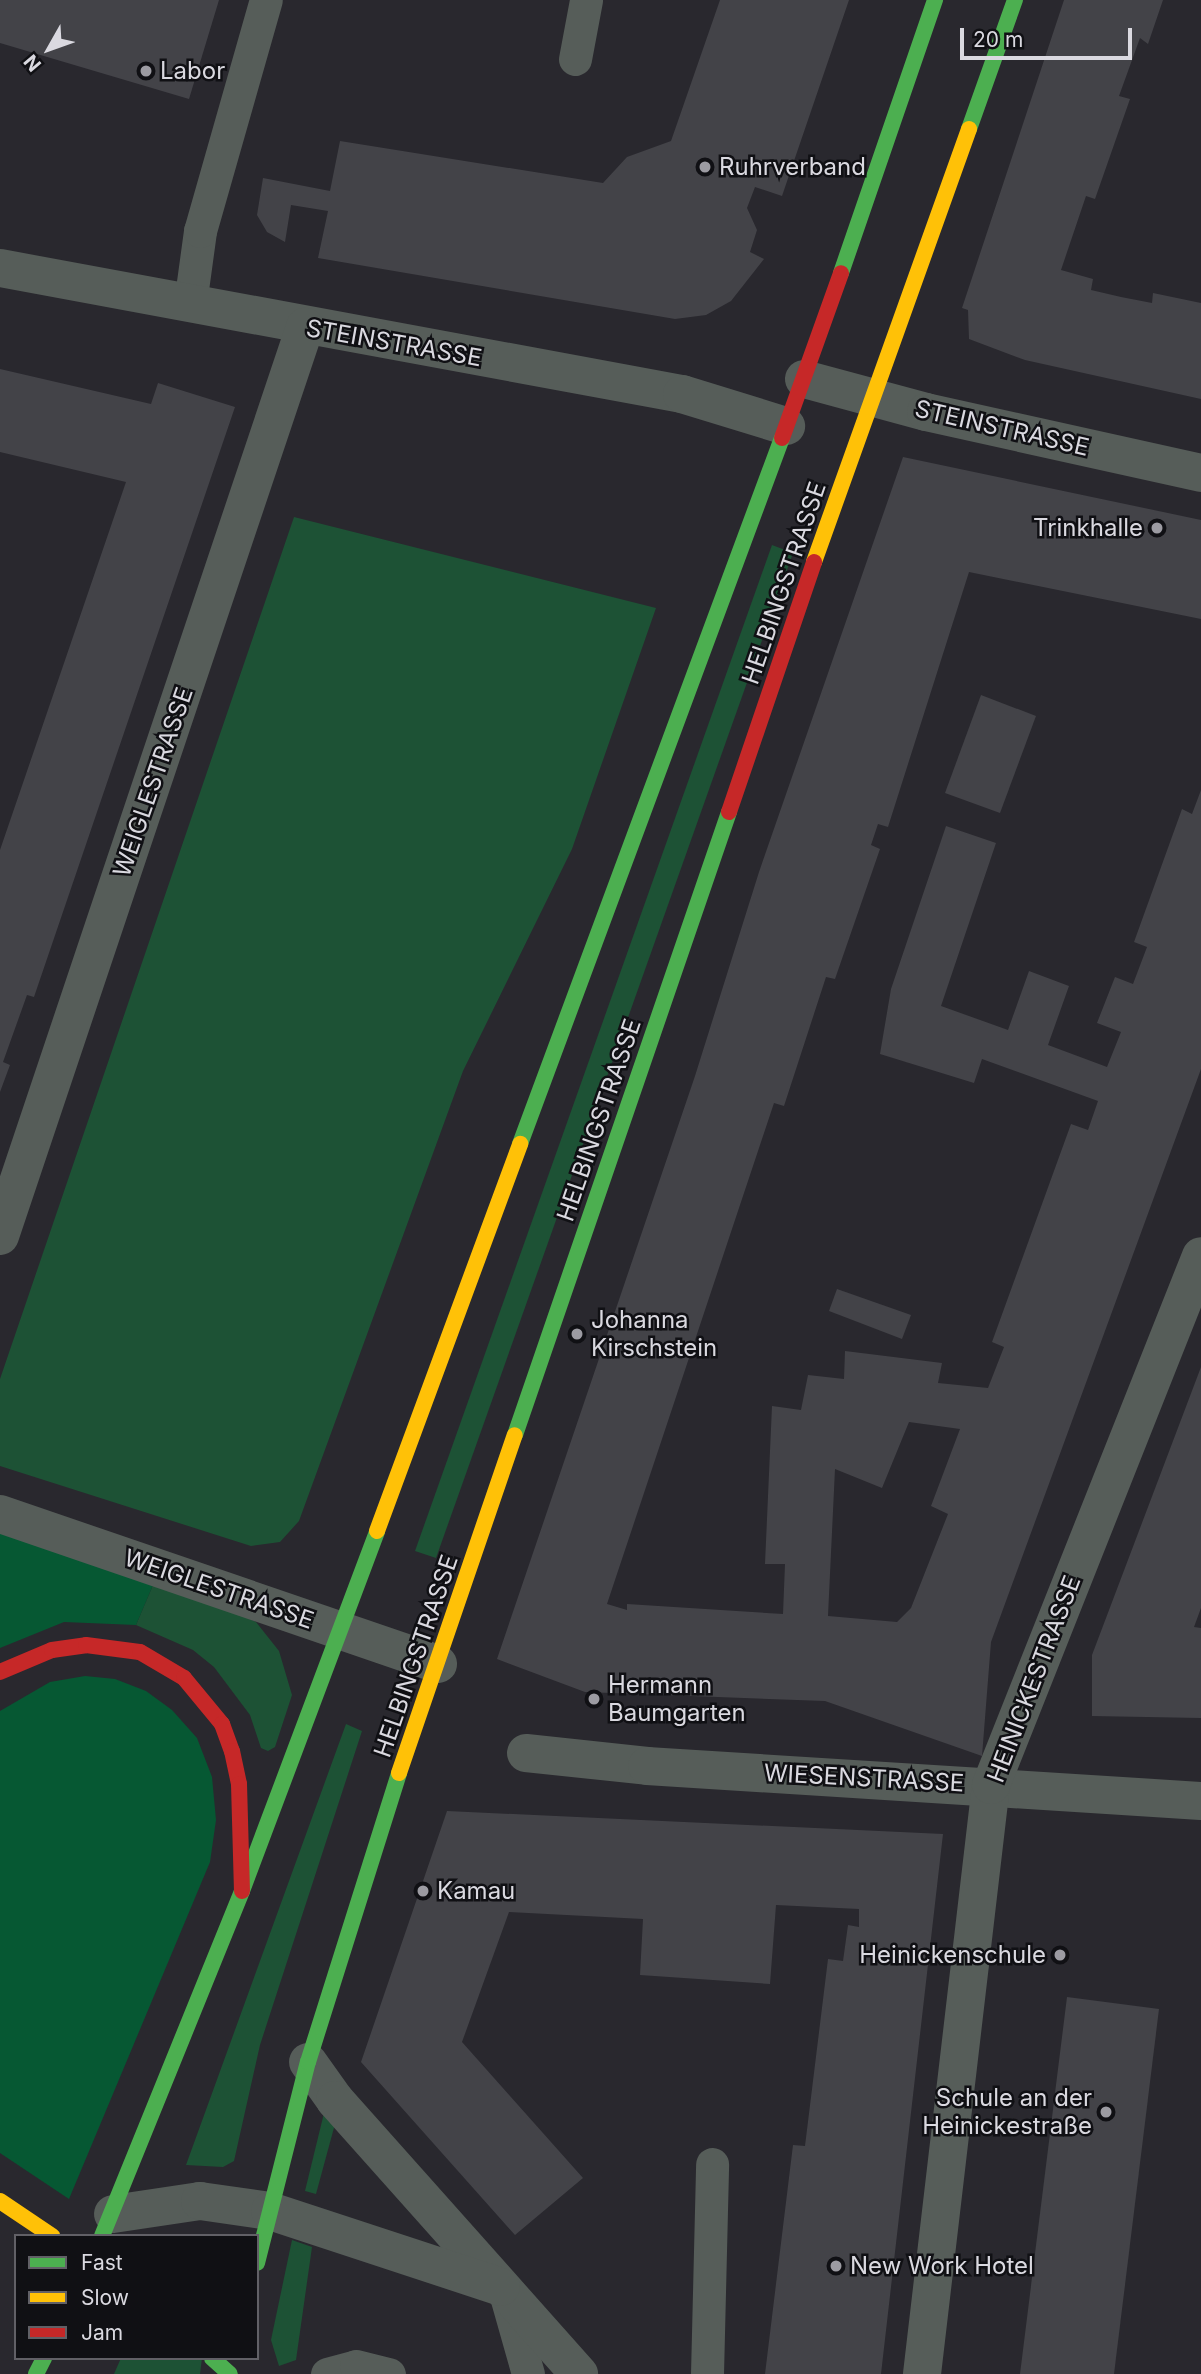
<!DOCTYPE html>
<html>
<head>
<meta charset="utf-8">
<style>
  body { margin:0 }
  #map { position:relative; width:1201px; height:2374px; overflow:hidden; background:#29282e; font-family:Inter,sans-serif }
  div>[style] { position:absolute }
  .green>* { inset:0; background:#1d5235 }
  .forest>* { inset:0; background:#065833 }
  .building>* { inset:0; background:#434348 }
  .lane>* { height:33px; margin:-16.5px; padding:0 16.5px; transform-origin:16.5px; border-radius:16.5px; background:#565d59 }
  .street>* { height:38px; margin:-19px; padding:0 19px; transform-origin:19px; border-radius:19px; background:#565d59 }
  .fast>* { height:16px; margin:-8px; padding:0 8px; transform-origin:8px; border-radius:8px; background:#4caf50 }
  .slow>* { height:16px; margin:-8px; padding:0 8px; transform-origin:8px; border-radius:8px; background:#ffc107 }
  .jam>* { height:16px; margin:-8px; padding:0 8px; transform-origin:8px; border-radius:8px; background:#c62828 }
  .dots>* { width:19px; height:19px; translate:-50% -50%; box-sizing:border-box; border:4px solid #101014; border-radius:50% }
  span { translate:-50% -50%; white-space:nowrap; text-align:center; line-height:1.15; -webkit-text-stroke:5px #101014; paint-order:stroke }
  .poi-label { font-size:24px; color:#dad9e0 }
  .left { translate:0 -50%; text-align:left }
  .right { translate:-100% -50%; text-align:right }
  .street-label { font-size:24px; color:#dad9e0 }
  .legend { position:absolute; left:14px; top:2234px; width:245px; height:126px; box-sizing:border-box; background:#101014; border:2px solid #616066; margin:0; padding:9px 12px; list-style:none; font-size:21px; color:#dad9e0 }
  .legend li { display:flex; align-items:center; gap:14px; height:35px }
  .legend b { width:35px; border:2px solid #616066 }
  .north { position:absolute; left:14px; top:14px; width:70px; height:70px; -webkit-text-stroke:5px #101014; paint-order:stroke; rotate:230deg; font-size:19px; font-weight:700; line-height:28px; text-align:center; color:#dad9e0 }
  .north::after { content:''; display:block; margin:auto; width:24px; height:32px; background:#dad9e0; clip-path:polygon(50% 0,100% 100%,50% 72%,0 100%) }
  .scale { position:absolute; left:960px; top:28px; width:172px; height:32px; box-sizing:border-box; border:4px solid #dad9e0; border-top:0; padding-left:9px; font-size:21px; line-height:24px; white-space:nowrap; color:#dad9e0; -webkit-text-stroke:5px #101014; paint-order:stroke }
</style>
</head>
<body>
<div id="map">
  <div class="green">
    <i style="clip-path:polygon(294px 517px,656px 608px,572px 849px,463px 1071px,299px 1521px,280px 1542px,251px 1546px,0 1466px,0 1379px)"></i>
    <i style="clip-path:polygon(772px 545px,793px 553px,436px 1558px,415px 1551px)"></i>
    <i style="clip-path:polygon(156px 1578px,256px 1622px,279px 1651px,292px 1695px,275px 1747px,268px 1751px,261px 1748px,250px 1715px,214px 1667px,193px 1650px,136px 1625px)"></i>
    <i style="clip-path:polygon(346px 1724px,362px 1731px,260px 2045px,234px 2161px,223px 2167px,186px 2165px)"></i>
    <i style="clip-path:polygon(324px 2113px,335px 2124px,316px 2194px,305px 2191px)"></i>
    <i style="clip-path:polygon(292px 2240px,312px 2247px,296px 2360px,279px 2366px,271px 2340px)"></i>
    <i style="clip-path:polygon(121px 2358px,202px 2358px,200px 2374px,114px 2374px)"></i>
  </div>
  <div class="forest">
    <i style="clip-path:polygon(0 1523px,156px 1578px,136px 1625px,64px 1622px,0 1648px)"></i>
    <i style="clip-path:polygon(85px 1676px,115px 1679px,146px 1691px,172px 1710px,197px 1738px,212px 1777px,216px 1820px,210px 1862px,69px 2199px,0 2153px,0 1711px,50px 1682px)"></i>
  </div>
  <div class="building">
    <i style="clip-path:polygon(0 0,219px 0,189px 99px,0 43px)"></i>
    <i style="clip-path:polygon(720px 0,849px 0,782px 196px,755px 187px,747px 208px,757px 230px,750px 252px,764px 259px,731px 301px,706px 315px,675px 319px,318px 258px,328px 211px,291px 205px,285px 242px,267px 232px,257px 215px,263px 178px,330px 191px,340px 141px,603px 183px,627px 157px,671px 141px)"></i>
    <i style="clip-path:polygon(1064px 0,1163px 0,1148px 44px,1140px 38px,1119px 96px,1130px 99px,1095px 199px,1086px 196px,1061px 270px,1093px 279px,1091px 290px,1121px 297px,1152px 303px,1153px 293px,1201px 303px,1201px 399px,1025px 360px,969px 339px,968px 310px,962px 308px)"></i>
    <i style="clip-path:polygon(0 369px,151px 404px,158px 383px,235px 407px,34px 997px,27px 995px,3px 1062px,10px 1065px,0 1092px,0 850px,126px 482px,0 452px)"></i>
    <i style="clip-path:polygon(evenodd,903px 457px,1201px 520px,1201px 619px,969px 572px,888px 827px,878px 824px,871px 845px,880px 849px,835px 979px,826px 977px,784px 1106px,774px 1103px,607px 1604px,627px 1610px,627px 1604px,783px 1614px,785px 1564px,765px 1564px,772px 1406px,801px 1410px,808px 1375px,844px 1379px,845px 1351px,942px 1363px,938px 1383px,988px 1388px,1004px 1347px,992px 1342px,1071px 1124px,1088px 1130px,1098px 1101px,982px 1059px,974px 1083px,880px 1054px,891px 989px,946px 826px,996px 843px,941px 1006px,1008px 1030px,1029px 971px,1069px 986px,1048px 1045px,1107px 1067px,1121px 1032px,1097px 1023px,1115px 977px,1133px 984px,1147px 947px,1134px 942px,1182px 809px,1192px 814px,1201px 790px,1201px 1069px,991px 1642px,982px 1756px,825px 1701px,585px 1692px,497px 1659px,695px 1076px,759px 872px,903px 457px,909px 1422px,960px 1429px,931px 1506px,948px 1514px,911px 1608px,897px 1622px,828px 1616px,835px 1469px,882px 1488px,909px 1422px)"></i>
    <i style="clip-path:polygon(981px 695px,1036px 716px,1000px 813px,945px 793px)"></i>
    <i style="clip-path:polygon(837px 1289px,911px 1315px,902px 1339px,829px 1311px)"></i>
    <i style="clip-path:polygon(1201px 1367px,1201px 1608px,1194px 1627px,1201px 1628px,1201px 1718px,1092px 1716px,1092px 1655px)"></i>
    <i style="clip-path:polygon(447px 1811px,943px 1834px,881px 2374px,765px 2374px,793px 2145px,805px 2146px,828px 1959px,843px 1961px,848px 1925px,859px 1927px,859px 1909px,776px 1905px,770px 1984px,640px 1975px,643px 1919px,509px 1912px,462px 2042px,583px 2178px,515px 2235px,361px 2062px)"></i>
    <i style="clip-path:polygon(1067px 1997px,1159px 2009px,1114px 2374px,1020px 2374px)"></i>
  </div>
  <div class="lane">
    <i style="left:575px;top:59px;width:60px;rotate:-79.4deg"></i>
    <i style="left:190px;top:304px;width:74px;rotate:-82.2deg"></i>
    <i style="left:200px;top:231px;width:240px;rotate:-74.1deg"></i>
    <i style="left:504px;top:2289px;width:88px;rotate:74.2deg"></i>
    <i style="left:327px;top:2374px;width:30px;rotate:-15deg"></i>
    <i style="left:356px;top:2366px;width:34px;rotate:14deg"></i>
    <i style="left:707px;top:2374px;width:210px;rotate:-88.6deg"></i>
  </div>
  <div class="street">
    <i style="left:0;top:268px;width:694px;rotate:10.47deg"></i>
    <i style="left:682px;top:394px;width:109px;rotate:17.1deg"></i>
    <i style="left:804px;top:379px;width:126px;rotate:15.1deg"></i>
    <i style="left:926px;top:412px;width:282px;rotate:12.5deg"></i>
    <i style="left:0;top:1236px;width:959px;rotate:-71.45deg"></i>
    <i style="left:0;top:1514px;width:463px;rotate:18.9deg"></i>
    <i style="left:526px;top:1753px;width:122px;rotate:6.1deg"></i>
    <i style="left:647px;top:1766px;width:555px;rotate:3.61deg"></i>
    <i style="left:308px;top:2062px;width:47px;rotate:54.6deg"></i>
    <i style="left:335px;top:2100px;width:367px;rotate:48.3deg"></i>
    <i style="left:113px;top:2214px;width:88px;rotate:-8.5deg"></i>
    <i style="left:200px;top:2201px;width:71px;rotate:8.1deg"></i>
    <i style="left:270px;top:2211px;width:243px;rotate:18.2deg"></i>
    <i style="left:922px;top:2374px;width:593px;rotate:-83.32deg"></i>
    <i style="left:991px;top:1785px;width:569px;rotate:-68.35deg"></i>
  </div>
  <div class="fast">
    <i style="left:969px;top:129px;width:137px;rotate:-70.4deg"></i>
    <i style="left:841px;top:273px;width:289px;rotate:-71deg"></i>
    <i style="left:520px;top:1144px;width:753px;rotate:-69.64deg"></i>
    <i style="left:515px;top:1435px;width:659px;rotate:-71.04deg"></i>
    <i style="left:102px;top:2236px;width:372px;rotate:-67.9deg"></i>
    <i style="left:242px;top:1891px;width:384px;rotate:-69.4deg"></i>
    <i style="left:257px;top:2263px;width:207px;rotate:-75.8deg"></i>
    <i style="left:308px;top:2062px;width:303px;rotate:-72.5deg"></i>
    <i style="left:212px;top:2358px;width:24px;rotate:42deg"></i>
    <i style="left:36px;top:2374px;width:18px;rotate:-63deg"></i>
  </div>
  <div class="slow">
    <i style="left:814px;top:562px;width:460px;rotate:-70.3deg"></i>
    <i style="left:377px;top:1531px;width:413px;rotate:-69.7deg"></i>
    <i style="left:399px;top:1773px;width:357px;rotate:-71.1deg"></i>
    <i style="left:0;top:2201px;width:63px;rotate:33.9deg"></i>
  </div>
  <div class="jam">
    <i style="left:782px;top:438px;width:175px;rotate:-70.3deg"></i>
    <i style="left:729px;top:812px;width:264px;rotate:-71.2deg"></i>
    <i style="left:0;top:1672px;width:56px;rotate:-22.9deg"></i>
    <i style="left:52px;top:1650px;width:34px;rotate:-8deg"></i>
    <i style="left:86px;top:1645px;width:54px;rotate:7.4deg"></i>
    <i style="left:140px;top:1652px;width:51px;rotate:30.6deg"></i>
    <i style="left:184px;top:1678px;width:60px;rotate:50.4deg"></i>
    <i style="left:222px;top:1724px;width:29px;rotate:70deg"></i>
    <i style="left:232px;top:1751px;width:34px;rotate:78deg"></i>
    <i style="left:239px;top:1784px;width:107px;rotate:88.4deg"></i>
  </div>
  <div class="dots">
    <i style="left:146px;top:71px;background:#9c9ba2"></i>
    <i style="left:705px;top:167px;background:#9c9ba2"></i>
    <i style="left:1157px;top:528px;background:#9c9ba2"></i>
    <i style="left:577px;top:1334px;background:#9c9ba2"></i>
    <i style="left:594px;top:1699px;background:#9c9ba2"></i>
    <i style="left:423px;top:1891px;background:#9c9ba2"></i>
    <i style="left:1060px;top:1955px;background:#9c9ba2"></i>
    <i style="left:1106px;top:2112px;background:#9c9ba2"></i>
    <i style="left:836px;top:2266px;background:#9c9ba2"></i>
  </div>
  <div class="poi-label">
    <span class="left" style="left:160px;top:71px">Labor</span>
    <span class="left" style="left:719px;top:167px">Ruhrverband</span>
    <span class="right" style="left:1143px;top:528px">Trinkhalle</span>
    <span class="left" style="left:591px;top:1334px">Johanna<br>Kirschstein</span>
    <span class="left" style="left:608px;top:1699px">Hermann<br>Baumgarten</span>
    <span class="left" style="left:437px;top:1891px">Kamau</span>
    <span class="right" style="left:1046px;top:1955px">Heinickenschule</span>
    <span class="right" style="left:1092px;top:2112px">Schule an der<br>Heinickestraße</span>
    <span class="left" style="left:850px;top:2266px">New Work Hotel</span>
  </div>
  <div class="street-label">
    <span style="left:394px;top:343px;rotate:10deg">STEINSTRASSE</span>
    <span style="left:1002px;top:428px;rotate:13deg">STEINSTRASSE</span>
    <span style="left:784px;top:583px;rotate:-71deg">HELBINGSTRASSE</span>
    <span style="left:153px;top:782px;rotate:-71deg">WEIGLESTRASSE</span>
    <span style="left:599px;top:1120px;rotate:-71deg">HELBINGSTRASSE</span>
    <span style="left:219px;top:1589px;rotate:19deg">WEIGLESTRASSE</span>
    <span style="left:416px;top:1656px;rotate:-71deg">HELBINGSTRASSE</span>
    <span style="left:1034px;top:1679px;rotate:-69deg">HEINICKESTRASSE</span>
    <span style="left:864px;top:1778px;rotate:3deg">WIESENSTRASSE</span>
  </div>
  <ul class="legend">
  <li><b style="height:9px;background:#4caf50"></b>Fast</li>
  <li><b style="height:9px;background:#ffc107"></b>Slow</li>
  <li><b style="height:9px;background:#c62828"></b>Jam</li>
  </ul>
  <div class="north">N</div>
  <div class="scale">20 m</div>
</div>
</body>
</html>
